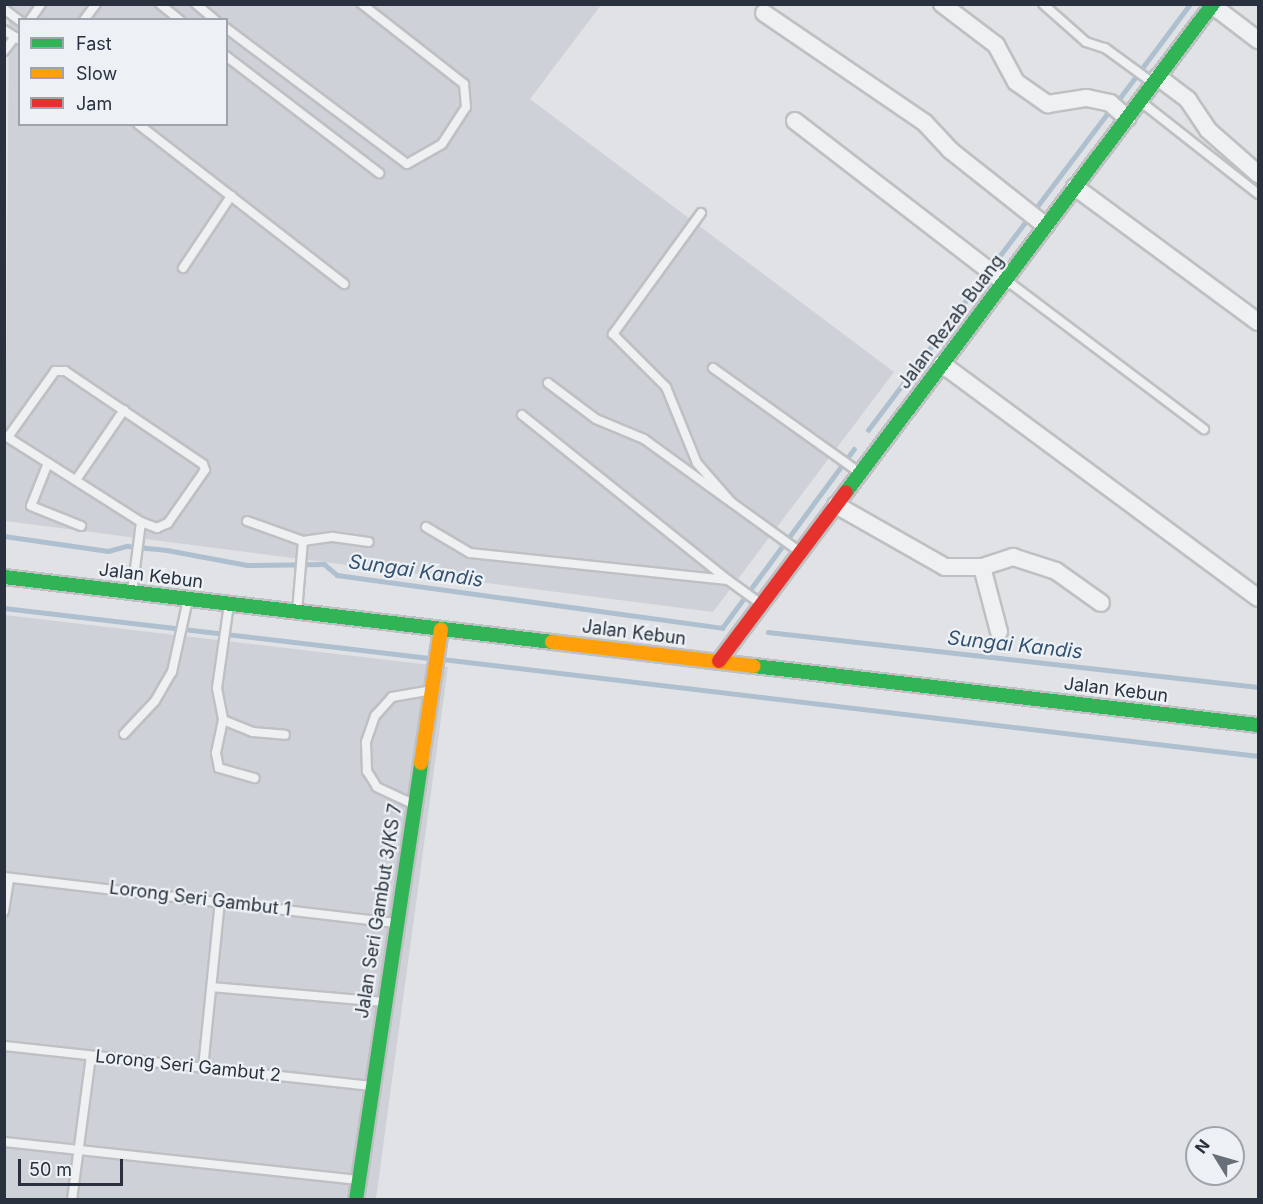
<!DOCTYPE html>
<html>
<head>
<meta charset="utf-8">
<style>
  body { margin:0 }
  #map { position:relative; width:1263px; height:1204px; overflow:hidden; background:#e0e2e5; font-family:Inter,sans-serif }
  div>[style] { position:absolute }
  .built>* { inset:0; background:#ced2d8 }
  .stream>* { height:4.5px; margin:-2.25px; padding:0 2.25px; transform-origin:2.25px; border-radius:2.25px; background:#aec0d0 }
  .roads { filter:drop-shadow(2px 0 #bec0c3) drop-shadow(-2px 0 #bec0c3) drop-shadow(0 2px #bec0c3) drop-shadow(0 -2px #bec0c3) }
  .lane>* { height:8px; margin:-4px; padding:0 4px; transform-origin:4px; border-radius:4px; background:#eff0f2 }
  .street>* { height:16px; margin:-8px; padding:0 8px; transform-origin:8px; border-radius:8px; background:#eff0f2 }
  .fast>* { height:14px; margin:-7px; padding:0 7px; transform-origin:7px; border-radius:7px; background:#30b455 }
  .slow>* { height:14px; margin:-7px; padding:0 7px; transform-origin:7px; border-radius:7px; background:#ff9f0a }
  .jam>* { height:14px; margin:-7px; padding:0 7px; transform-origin:7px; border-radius:7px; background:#e5322d }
  span { translate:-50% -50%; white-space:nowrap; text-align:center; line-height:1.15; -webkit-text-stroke:4.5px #edf1f5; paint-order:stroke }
  .street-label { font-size:18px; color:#28313d }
  .water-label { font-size:20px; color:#335270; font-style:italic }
  .frame { position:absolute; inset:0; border:6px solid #28313d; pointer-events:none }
  .legend { position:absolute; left:18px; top:18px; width:210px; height:108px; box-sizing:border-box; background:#edf1f5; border:2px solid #9ea4ab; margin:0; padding:8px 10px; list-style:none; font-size:18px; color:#28313d }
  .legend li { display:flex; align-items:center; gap:12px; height:30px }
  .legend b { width:30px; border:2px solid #9ea4ab }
  .north { position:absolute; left:1185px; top:1126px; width:60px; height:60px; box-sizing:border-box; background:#edf1f5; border:2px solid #9ea4ab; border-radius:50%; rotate:307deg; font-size:16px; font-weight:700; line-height:24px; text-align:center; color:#28313d }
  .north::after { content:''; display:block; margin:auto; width:21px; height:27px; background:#686f78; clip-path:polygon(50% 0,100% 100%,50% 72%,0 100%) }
  .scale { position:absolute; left:18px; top:1159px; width:105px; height:27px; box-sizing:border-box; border:3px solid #28313d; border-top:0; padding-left:8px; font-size:18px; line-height:21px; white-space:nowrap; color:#28313d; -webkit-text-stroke:4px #edf1f5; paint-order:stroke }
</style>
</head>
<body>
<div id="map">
  <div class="built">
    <i style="clip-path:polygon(evenodd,9px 4px,601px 5px,530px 99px,894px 372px,713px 612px,5px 521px,9px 4px,20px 20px,226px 20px,226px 124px,20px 124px,20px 20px)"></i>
    <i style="clip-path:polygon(5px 615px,448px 667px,376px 1199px,5px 1200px)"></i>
  </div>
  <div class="stream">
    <i style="left:1116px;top:103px;width:124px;rotate:-53.2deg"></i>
    <i style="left:868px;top:430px;width:403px;rotate:-52.9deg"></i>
    <i style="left:4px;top:536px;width:105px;rotate:8.2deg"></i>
    <i style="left:108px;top:551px;width:20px;rotate:-15deg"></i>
    <i style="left:127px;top:546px;width:40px;rotate:5.7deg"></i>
    <i style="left:167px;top:550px;width:81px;rotate:10.6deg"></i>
    <i style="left:247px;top:565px;width:77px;rotate:-0.7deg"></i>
    <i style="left:324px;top:564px;width:17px;rotate:40deg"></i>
    <i style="left:337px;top:575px;width:389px;rotate:7.8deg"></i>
    <i style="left:722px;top:628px;width:222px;rotate:-53.6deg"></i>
    <i style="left:4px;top:608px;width:430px;rotate:6.7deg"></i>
    <i style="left:768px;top:632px;width:493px;rotate:6.4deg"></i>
    <i style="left:442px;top:659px;width:822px;rotate:6.78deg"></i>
  </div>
  <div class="roads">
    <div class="lane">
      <i style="left:160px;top:4px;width:26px;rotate:39deg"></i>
      <i style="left:196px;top:4px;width:25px;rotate:40deg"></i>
      <i style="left:1043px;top:4px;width:57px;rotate:41.5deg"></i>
      <i style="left:1086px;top:42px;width:20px;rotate:18deg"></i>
      <i style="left:1105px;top:48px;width:59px;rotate:36.1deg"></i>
      <i style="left:4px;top:9px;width:20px;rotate:37deg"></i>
      <i style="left:30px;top:20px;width:19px;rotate:-55deg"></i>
      <i style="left:84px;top:20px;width:20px;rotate:-53deg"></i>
      <i style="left:226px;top:28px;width:226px;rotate:36.9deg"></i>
      <i style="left:407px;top:164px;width:40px;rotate:-29.7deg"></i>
      <i style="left:442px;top:144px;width:44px;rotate:-57deg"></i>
      <i style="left:466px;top:107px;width:23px;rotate:-95deg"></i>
      <i style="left:464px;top:84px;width:130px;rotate:-141.9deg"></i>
      <i style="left:4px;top:30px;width:19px;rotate:32deg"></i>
      <i style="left:4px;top:51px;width:18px;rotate:-52deg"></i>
      <i style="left:226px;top:56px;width:193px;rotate:37.4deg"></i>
      <i style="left:1140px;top:101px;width:150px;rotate:38.2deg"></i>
      <i style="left:138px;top:124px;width:261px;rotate:37.8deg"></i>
      <i style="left:701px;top:213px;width:150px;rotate:126deg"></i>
      <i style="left:613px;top:334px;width:75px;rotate:45deg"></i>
      <i style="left:666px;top:387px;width:82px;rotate:67.8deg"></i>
      <i style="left:697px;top:463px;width:52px;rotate:48.9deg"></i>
      <i style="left:731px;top:502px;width:85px;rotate:35.9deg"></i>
      <i style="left:183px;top:268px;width:87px;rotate:-56.3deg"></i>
      <i style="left:1006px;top:280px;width:248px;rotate:37deg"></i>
      <i style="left:713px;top:368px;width:179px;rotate:35.5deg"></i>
      <i style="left:548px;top:383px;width:60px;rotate:36.9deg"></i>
      <i style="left:596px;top:419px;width:52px;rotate:22.6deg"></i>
      <i style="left:644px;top:439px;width:104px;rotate:36deg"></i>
      <i style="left:522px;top:415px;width:264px;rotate:38.7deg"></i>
      <i style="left:4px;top:435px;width:162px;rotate:32.4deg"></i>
      <i style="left:141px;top:522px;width:71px;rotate:97.3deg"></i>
      <i style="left:8px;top:437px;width:81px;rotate:-54.5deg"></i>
      <i style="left:55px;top:371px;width:10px"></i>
      <i style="left:65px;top:371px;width:166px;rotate:34deg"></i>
      <i style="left:203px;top:464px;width:6px;rotate:72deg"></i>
      <i style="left:205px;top:470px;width:65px;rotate:124.9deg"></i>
      <i style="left:168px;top:523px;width:12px;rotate:156deg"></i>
      <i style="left:157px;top:528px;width:17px;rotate:-159deg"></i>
      <i style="left:48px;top:463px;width:46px;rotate:111.6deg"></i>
      <i style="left:31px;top:506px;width:54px;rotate:21.8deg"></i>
      <i style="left:76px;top:480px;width:85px;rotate:-55.6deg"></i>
      <i style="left:247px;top:521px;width:59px;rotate:19.7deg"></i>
      <i style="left:426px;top:527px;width:51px;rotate:30.6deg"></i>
      <i style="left:470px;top:553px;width:259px;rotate:6deg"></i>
      <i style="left:728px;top:580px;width:41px;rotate:36deg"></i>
      <i style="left:229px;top:604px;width:85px;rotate:98.1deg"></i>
      <i style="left:217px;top:688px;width:33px;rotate:79deg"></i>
      <i style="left:223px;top:720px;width:32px;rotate:22deg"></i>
      <i style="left:253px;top:732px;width:32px;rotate:5deg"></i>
      <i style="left:297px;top:612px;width:71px;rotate:-85.2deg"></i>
      <i style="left:303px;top:541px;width:30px;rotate:-8deg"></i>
      <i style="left:333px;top:537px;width:36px;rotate:8deg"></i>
      <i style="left:223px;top:720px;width:34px;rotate:102deg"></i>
      <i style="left:216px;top:753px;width:15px;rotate:79deg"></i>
      <i style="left:219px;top:768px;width:37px;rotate:16deg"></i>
      <i style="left:124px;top:734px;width:45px;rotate:-46.8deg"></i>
      <i style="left:155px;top:701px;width:34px;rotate:-60deg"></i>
      <i style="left:172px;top:672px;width:75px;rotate:-77.6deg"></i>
      <i style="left:413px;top:804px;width:40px;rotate:-155deg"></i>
      <i style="left:377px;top:787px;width:19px;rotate:-122deg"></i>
      <i style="left:367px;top:771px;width:29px;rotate:-92deg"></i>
      <i style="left:366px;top:742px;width:28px;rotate:-71deg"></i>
      <i style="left:375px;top:716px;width:25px;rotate:-48deg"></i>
      <i style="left:392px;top:697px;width:41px;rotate:-9.9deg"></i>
      <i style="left:4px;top:877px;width:394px;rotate:6.7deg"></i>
      <i style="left:4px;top:911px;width:33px;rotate:-81deg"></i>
      <i style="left:212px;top:987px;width:172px;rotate:5deg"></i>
      <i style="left:4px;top:1046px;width:368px;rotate:6.2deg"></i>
      <i style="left:203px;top:1068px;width:169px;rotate:-84.2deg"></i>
      <i style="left:4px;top:1142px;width:355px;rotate:6.1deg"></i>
      <i style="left:72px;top:1200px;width:145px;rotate:-82.5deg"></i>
    </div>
    <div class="street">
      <i style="left:942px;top:4px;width:68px;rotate:37.2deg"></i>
      <i style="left:996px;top:45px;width:42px;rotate:61.6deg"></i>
      <i style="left:1016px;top:82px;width:39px;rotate:35deg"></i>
      <i style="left:1048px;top:104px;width:39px;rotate:-9deg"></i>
      <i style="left:1087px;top:98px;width:24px;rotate:12deg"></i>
      <i style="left:1110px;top:103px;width:23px;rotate:41deg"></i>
      <i style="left:1212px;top:5px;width:58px;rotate:37.3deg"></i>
      <i style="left:764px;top:13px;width:195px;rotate:34.3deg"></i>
      <i style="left:925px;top:123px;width:37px;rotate:47deg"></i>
      <i style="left:950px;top:150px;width:122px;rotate:38.4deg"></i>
      <i style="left:1158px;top:77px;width:38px;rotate:37deg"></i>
      <i style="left:1188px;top:100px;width:36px;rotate:56deg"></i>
      <i style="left:1208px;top:130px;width:67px;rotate:41.3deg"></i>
      <i style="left:795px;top:121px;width:264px;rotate:37.6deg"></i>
      <i style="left:1075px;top:187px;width:227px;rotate:36.4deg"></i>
      <i style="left:942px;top:364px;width:393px;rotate:36.5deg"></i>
      <i style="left:836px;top:505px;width:125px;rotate:29.6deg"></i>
      <i style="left:945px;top:567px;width:37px"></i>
      <i style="left:982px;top:567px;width:33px;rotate:-18deg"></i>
      <i style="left:1013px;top:557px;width:45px;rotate:18deg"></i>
      <i style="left:1056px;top:571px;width:55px;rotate:35.4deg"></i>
      <i style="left:982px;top:567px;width:67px;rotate:75.3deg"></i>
    </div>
    <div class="fast">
      <i style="left:846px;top:492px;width:611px;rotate:-53.06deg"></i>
      <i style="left:4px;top:577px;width:552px;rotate:6.76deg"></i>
      <i style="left:754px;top:666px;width:507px;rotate:6.68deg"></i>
      <i style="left:356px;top:1200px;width:442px;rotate:-81.5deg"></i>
    </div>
    <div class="slow">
      <i style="left:552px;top:642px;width:203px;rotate:6.8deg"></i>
      <i style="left:421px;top:763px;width:135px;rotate:-81.5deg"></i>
    </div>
    <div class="jam">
      <i style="left:719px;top:661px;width:211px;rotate:-53.1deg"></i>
    </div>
  </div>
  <div class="street-label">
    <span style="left:951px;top:322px;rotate:-53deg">Jalan Rezab Buang</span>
    <span style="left:151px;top:576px;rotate:7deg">Jalan Kebun</span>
    <span style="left:634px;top:633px;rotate:7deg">Jalan Kebun</span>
    <span style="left:1116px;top:690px;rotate:7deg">Jalan Kebun</span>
    <span style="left:200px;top:899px;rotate:7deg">Lorong Seri Gambut 1</span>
    <span style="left:379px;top:911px;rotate:-81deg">Jalan Seri Gambut 3/KS 7</span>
    <span style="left:188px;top:1066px;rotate:6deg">Lorong Seri Gambut 2</span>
  </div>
  <div class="water-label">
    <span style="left:416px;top:571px;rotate:8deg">Sungai Kandis</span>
    <span style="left:1015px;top:645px;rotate:6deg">Sungai Kandis</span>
  </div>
  <div class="frame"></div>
  <ul class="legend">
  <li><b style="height:8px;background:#30b455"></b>Fast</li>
  <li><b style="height:8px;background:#ff9f0a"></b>Slow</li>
  <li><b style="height:8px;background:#e5322d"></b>Jam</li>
  </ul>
  <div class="north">N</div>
  <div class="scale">50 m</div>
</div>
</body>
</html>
